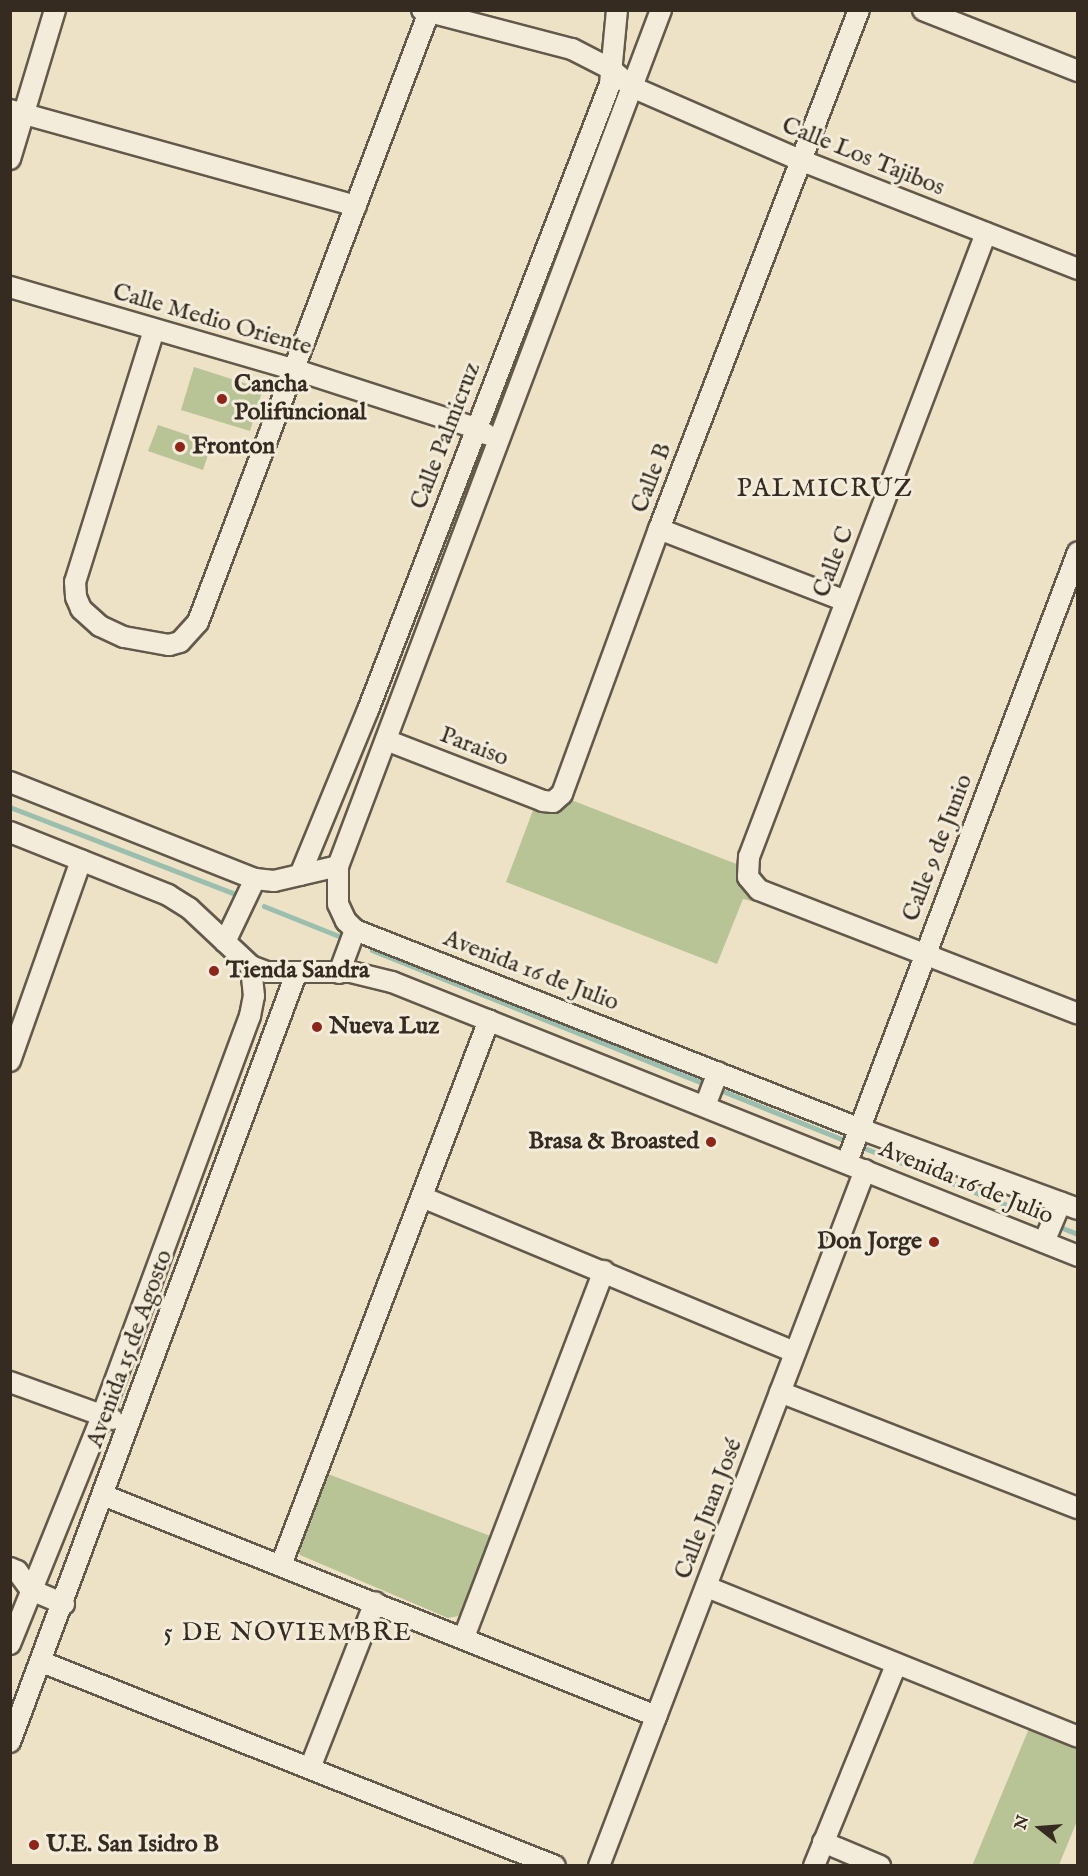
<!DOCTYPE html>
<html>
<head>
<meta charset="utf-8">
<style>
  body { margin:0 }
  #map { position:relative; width:1088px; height:1876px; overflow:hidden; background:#ede2c6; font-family:"IM FELL English",serif }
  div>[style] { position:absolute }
  .green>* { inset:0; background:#b8c396 }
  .stream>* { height:4.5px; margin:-2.25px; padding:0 2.25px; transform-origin:2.25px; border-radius:2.25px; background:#9abfaf }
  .roads { filter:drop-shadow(2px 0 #63594a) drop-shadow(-2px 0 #63594a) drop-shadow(0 2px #63594a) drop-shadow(0 -2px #63594a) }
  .minor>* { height:20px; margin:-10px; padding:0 10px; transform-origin:10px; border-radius:10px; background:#f3ecda }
  .dots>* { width:16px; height:16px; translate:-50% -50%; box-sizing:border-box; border:3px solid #f3ecda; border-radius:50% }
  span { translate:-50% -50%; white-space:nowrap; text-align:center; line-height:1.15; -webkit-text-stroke:6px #f3ecda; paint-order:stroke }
  .street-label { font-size:24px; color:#352b20 }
  .poi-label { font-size:24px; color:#352b20; font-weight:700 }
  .left { translate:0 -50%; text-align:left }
  .right { translate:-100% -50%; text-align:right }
  .neighbourhood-label { font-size:26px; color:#352b20; letter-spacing:1.5px }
  .frame { position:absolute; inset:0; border:12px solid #352b20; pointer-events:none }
  .north { position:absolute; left:1010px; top:1798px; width:60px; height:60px; -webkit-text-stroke:4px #f3ecda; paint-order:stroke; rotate:287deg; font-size:16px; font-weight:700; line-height:24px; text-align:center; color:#352b20 }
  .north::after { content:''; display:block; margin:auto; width:21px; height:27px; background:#352b20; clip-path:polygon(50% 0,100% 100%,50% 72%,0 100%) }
</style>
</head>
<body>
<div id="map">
  <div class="green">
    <i style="clip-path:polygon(194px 367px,263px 389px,250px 431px,181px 410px)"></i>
    <i style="clip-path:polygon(158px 425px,212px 443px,203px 470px,148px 451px)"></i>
    <i style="clip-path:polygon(566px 798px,739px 865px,739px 877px,754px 893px,751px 901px,743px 899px,717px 964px,506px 882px,535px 805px)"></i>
    <i style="clip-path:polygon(328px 1474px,493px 1537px,464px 1612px,459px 1616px,448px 1618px,300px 1555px,298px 1549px)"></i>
    <i style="clip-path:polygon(1030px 1726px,1077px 1745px,1077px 1821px,1059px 1865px,972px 1866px)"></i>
  </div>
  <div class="stream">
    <i style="left:10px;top:807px;width:241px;rotate:21.1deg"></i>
    <i style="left:264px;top:906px;width:81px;rotate:21.8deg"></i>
    <i style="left:372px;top:950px;width:362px;rotate:21.9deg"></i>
    <i style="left:718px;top:1089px;width:141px;rotate:22deg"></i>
    <i style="left:857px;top:1145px;width:205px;rotate:21.8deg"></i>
    <i style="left:1058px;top:1226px;width:22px;rotate:22deg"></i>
  </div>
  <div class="roads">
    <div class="minor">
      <i style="left:422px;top:10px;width:155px;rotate:14.6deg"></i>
      <i style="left:572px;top:49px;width:44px;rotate:27.1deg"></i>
      <i style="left:611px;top:69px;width:28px;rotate:41deg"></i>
      <i style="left:632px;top:87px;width:183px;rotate:23.5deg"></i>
      <i style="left:800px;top:160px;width:299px;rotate:21.4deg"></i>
      <i style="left:661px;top:10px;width:915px;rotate:110.67deg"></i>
      <i style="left:338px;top:866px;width:38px;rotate:90deg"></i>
      <i style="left:338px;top:904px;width:19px;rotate:65deg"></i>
      <i style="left:346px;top:921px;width:13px;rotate:45deg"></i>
      <i style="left:355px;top:930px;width:541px;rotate:21.49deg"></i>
      <i style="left:858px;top:1128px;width:234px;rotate:20.2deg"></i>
      <i style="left:923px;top:10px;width:167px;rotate:21.5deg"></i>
      <i style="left:10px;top:110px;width:359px;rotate:15.5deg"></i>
      <i style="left:10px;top:159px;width:156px;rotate:-73.2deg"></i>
      <i style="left:986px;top:233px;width:667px;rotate:110.8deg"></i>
      <i style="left:749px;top:857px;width:20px;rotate:93deg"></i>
      <i style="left:748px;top:877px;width:17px;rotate:50deg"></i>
      <i style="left:759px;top:890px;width:342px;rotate:21.2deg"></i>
      <i style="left:10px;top:287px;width:295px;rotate:16.2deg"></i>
      <i style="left:293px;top:369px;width:192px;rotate:17.9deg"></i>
      <i style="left:476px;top:428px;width:12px;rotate:31deg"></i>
      <i style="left:154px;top:330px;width:264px;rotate:107.4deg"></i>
      <i style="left:75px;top:582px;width:15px;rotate:86deg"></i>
      <i style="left:76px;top:597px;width:13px;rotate:67deg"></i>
      <i style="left:81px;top:609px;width:25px;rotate:42deg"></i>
      <i style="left:100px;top:626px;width:26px;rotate:25deg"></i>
      <i style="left:124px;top:637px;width:46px;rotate:10.1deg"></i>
      <i style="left:169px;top:645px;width:11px;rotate:-15deg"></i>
      <i style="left:180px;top:642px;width:27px;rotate:-48deg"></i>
      <i style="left:198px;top:622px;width:652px;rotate:-69.26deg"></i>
      <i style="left:659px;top:529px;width:200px;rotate:21.1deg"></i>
      <i style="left:386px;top:740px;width:168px;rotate:21.2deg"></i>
      <i style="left:543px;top:801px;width:10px;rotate:6deg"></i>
      <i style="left:553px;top:802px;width:12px;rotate:-42deg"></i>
      <i style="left:562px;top:794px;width:282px;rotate:-69.9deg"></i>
      <i style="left:659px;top:529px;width:556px;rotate:-68.93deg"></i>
      <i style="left:10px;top:782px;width:264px;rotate:21.6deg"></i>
      <i style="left:255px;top:879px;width:19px;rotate:6deg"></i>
      <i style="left:274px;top:881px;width:66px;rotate:-13.2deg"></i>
      <i style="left:10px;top:832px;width:170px;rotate:21.7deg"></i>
      <i style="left:168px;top:895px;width:25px;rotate:32deg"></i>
      <i style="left:189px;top:908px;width:85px;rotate:43.1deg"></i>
      <i style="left:251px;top:966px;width:17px;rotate:21deg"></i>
      <i style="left:267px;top:972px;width:84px"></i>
      <i style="left:351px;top:972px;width:42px;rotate:13.7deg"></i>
      <i style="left:392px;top:982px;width:739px;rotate:21.77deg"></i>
      <i style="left:300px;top:875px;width:178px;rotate:-67.6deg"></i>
      <i style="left:368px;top:710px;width:671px;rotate:-68.86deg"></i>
      <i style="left:610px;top:84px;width:74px;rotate:-84.6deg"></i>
      <i style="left:225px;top:942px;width:70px;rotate:-64.5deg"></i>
      <i style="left:339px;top:973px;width:46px;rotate:-69.6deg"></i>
      <i style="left:10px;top:1061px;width:213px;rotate:-70.5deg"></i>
      <i style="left:705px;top:1106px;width:36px;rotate:-69deg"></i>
      <i style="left:847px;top:1162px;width:652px;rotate:-69.26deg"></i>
      <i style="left:422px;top:1197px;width:404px;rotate:22.6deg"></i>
      <i style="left:1044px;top:1242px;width:43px;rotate:-67deg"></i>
      <i style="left:10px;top:1382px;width:109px;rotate:19.9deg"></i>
      <i style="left:780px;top:1392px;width:320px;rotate:21.3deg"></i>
      <i style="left:103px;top:1495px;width:596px;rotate:21.78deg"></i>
      <i style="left:281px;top:1565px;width:583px;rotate:-69.11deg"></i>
      <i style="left:10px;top:1568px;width:8px;rotate:23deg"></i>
      <i style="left:17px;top:1571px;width:24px;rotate:54deg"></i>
      <i style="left:31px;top:1590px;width:36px;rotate:23deg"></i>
      <i style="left:707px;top:1587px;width:400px;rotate:22deg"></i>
      <i style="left:464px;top:1637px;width:392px;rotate:-69.1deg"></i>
      <i style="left:10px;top:1644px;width:246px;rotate:-68deg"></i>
      <i style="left:102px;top:1416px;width:427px;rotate:-69.7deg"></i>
      <i style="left:250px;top:1016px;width:20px;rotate:-79deg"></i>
      <i style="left:254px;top:996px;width:30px;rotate:-96deg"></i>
      <i style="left:42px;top:1662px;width:552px;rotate:21.69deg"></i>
      <i style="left:10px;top:1742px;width:820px;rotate:-69.57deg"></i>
      <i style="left:310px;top:1768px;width:178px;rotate:-68.6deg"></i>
      <i style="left:823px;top:1842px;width:62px;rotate:22.8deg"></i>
      <i style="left:599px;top:1866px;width:745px;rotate:-69.08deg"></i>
      <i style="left:814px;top:1866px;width:217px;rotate:-67.8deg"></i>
    </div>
  </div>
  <div class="dots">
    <i style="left:222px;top:399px;background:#8f2418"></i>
    <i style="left:180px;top:447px;background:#8f2418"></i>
    <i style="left:214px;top:971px;background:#8f2418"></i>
    <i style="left:317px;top:1027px;background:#8f2418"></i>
    <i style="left:711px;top:1142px;background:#8f2418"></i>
    <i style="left:934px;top:1242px;background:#8f2418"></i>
    <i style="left:34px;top:1845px;background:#8f2418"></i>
  </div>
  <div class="street-label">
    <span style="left:863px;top:157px;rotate:22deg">Calle Los Tajibos</span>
    <span style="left:212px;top:320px;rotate:16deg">Calle Medio Oriente</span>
    <span style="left:446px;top:436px;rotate:-69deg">Calle Palmicruz</span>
    <span style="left:652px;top:478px;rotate:-69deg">Calle B</span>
    <span style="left:834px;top:562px;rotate:-69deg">Calle C</span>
    <span style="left:474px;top:747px;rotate:21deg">Paraiso</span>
    <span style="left:938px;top:848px;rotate:-69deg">Calle 9 de Junio</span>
    <span style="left:531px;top:971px;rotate:21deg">Avenida 16 de Julio</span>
    <span style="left:966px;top:1183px;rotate:22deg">Avenida 16 de Julio</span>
    <span style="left:130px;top:1349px;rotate:-70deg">Avenida 15 de Agosto</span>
    <span style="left:709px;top:1509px;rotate:-69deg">Calle Juan José</span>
  </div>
  <div class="poi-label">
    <span class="left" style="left:234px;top:399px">Cancha<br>Polifuncional</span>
    <span class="left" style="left:192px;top:447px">Fronton</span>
    <span class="left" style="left:226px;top:971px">Tienda Sandra</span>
    <span class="left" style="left:329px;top:1027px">Nueva Luz</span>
    <span class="right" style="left:699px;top:1142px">Brasa &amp; Broasted</span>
    <span class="right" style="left:922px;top:1242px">Don Jorge</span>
    <span class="left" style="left:46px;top:1845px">U.E. San Isidro B</span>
  </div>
  <div class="neighbourhood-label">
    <span style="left:825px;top:489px">PALMICRUZ</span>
    <span style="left:288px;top:1633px">5 DE NOVIEMBRE</span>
  </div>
  <div class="frame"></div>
  <div class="north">N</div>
</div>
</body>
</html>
